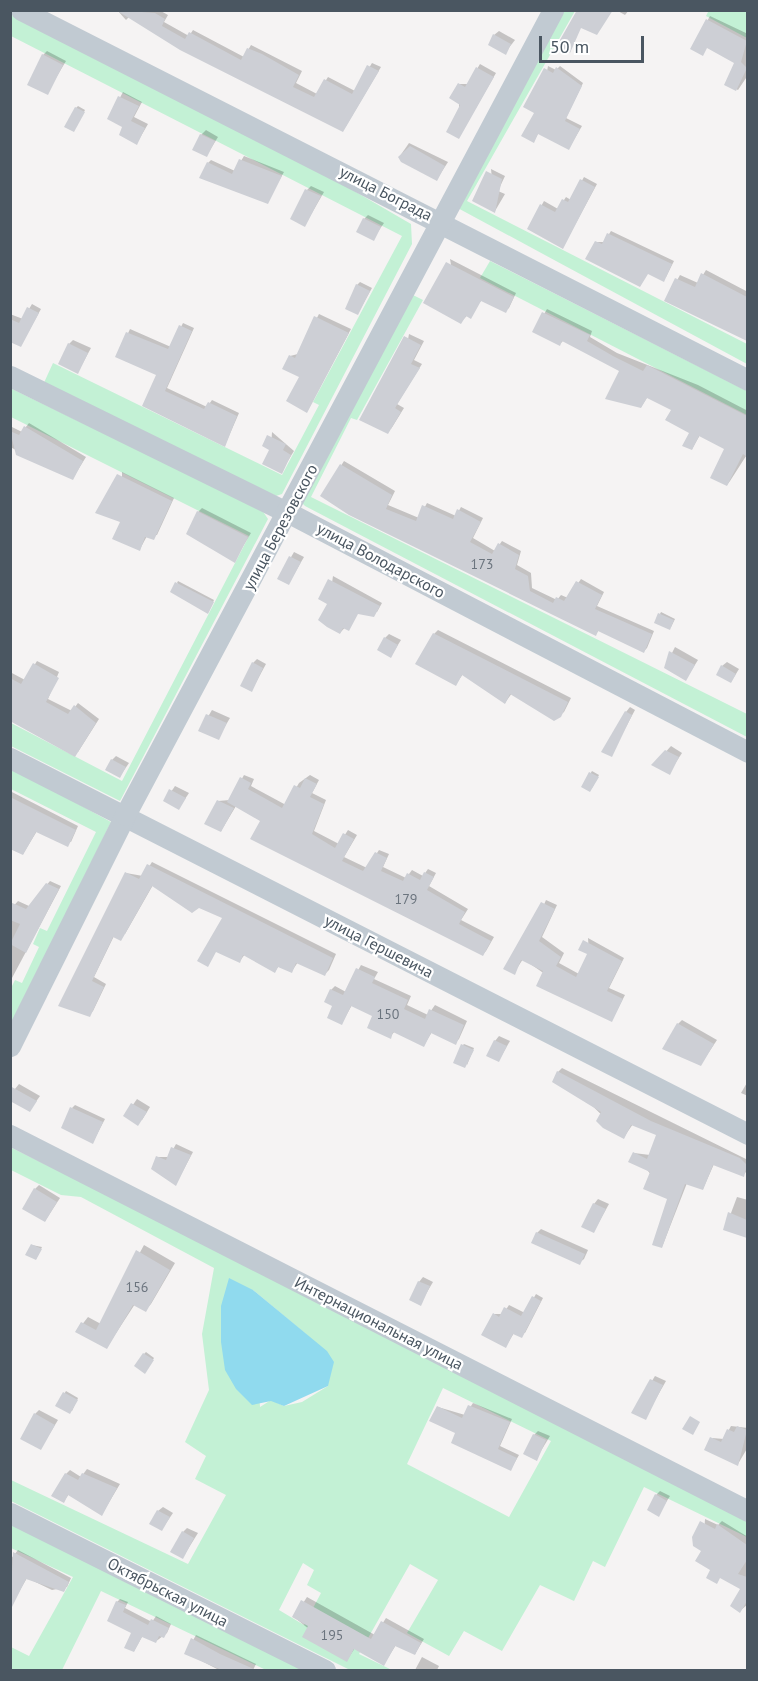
<!DOCTYPE html>
<html>
<head>
<meta charset="utf-8">
<style>
  body { margin:0 }
  #map { position:relative; width:758px; height:1681px; overflow:hidden; background:#f5f3f3; font-family:"PT Sans",sans-serif }
  div>[style] { position:absolute }
  .green>* { inset:0; background:#c3f1d5 }
  .water>* { inset:0; background:#90daee }
  .shadow>* { inset:0; background:#0003 }
  .building>* { inset:0; background:#cdcfd5 }
  .minor>* { height:21px; margin:-10.5px; padding:0 10.5px; transform-origin:10.5px; border-radius:10.5px; background:#c1cad2 }
  span { translate:-50% -50%; white-space:nowrap; text-align:center; line-height:1.15; -webkit-text-stroke:4.5px #fff; paint-order:stroke }
  .number-label { font-size:14px; color:#6b747e }
  .number-label span { -webkit-text-stroke-width:0 }
  .street-label { font-size:16px; color:#4a5661 }
  .frame { position:absolute; inset:0; border:12px solid #4a5661; pointer-events:none }
  .scale { position:absolute; left:539px; top:36px; width:105px; height:27px; box-sizing:border-box; border:3px solid #4a5661; border-top:0; padding-left:8px; font-size:18px; line-height:21px; white-space:nowrap; color:#4a5661; -webkit-text-stroke:4px #fff; paint-order:stroke }
</style>
</head>
<body>
<div id="map">
  <div class="green">
    <i style="clip-path:polygon(709px 10px,747px 11px,747px 38px,706px 16px)"></i>
    <i style="clip-path:polygon(561px 11px,575px 11px,467px 201px,747px 344px,747px 364px,454px 206px)"></i>
    <i style="clip-path:polygon(10px 14px,287px 152px,411px 224px,412px 244px,282px 494px,276px 496px,42px 387px,53px 363px,282px 475px,319px 405px,313px 402px,402px 236px,11px 36px)"></i>
    <i style="clip-path:polygon(490px 261px,747px 391px,747px 415px,480px 278px)"></i>
    <i style="clip-path:polygon(413px 295px,423px 300px,357px 420px,351px 418px,311px 497px,747px 714px,747px 737px,305px 506px,301px 502px)"></i>
    <i style="clip-path:polygon(10px 388px,262px 510px,268px 519px,120px 801px,11px 746px,11px 723px,122px 781px,249px 536px,11px 417px)"></i>
    <i style="clip-path:polygon(11px 767px,111px 822px,11px 1027px,11px 988px,15px 980px,22px 983px,39px 947px,33px 944px,40px 928px,47px 931px,96px 832px,11px 789px)"></i>
    <i style="clip-path:polygon(evenodd,10px 1147px,747px 1511px,747px 1537px,644px 1487px,605px 1567px,593px 1561px,574px 1601px,540px 1585px,502px 1651px,464px 1631px,449px 1656px,407px 1633px,438px 1580px,410px 1564px,359px 1654px,392px 1670px,350px 1670px,11px 1501px,11px 1480px,188px 1564px,226px 1495px,195px 1479px,206px 1456px,185px 1442px,209px 1390px,202px 1334px,214px 1268px,81px 1197px,61px 1195px,11px 1170px,10px 1147px,253px 1290px,307px 1335px,328px 1386px,302px 1402px,284px 1406px,271px 1400px,260px 1407px,253px 1290px,10px 1147px,443px 1388px,551px 1441px,509px 1517px,407px 1464px,443px 1388px,10px 1147px,303px 1563px,314px 1570px,307px 1585px,321px 1593px,304px 1625px,279px 1610px,303px 1563px)"></i>
    <i style="clip-path:polygon(10px 1524px,306px 1670px,266px 1670px,101px 1591px,62px 1670px,11px 1670px,11px 1647px,29px 1656px,73px 1577px,11px 1548px)"></i>
  </div>
  <div class="water">
    <i style="clip-path:polygon(229px 1278px,253px 1290px,327px 1351px,334px 1362px,328px 1386px,284px 1406px,271px 1401px,252px 1405px,236px 1389px,225px 1370px,221px 1342px,221px 1306px)"></i>
  </div>
  <div class="shadow">
    <i style="clip-path:polygon(117px 10px,159px 10px,168px 15px,164px 22px,189px 36px,193px 30px,244px 57px,251px 45px,302px 71px,296px 83px,317px 94px,328px 77px,355px 91px,372px 63px,381px 67px,346px 126px,130px 16px,126px 20px)"></i>
    <i style="clip-path:polygon(616px 10px,629px 10px,625px 15px)"></i>
    <i style="clip-path:polygon(710px 16px,748px 34px,748px 75px,738px 90px,726px 84px,736px 62px,708px 46px,692px 49px)"></i>
    <i style="clip-path:polygon(499px 31px,515px 40px,505px 53px,494px 35px)"></i>
    <i style="clip-path:polygon(47px 51px,66px 61px,47px 93px,43px 55px)"></i>
    <i style="clip-path:polygon(480px 64px,496px 73px,459px 137px,459px 84px,468px 84px)"></i>
    <i style="clip-path:polygon(548px 66px,556px 70px,560px 66px,583px 83px,566px 118px,582px 126px,569px 148px,539px 132px,534px 141px)"></i>
    <i style="clip-path:polygon(123px 92px,142px 102px,134px 117px,148px 124px,137px 143px,124px 126px,109px 118px)"></i>
    <i style="clip-path:polygon(78px 106px,85px 110px,75px 128px,76px 108px)"></i>
    <i style="clip-path:polygon(206px 130px,218px 137px,207px 155px,201px 135px)"></i>
    <i style="clip-path:polygon(409px 143px,448px 162px,437px 179px,400px 156px)"></i>
    <i style="clip-path:polygon(244px 156px,284px 172px,267px 202px,208px 163px,211px 160px,235px 171px)"></i>
    <i style="clip-path:polygon(491px 169px,505px 176px,498px 191px,505px 194px,495px 211px)"></i>
    <i style="clip-path:polygon(584px 177px,597px 184px,563px 247px,529px 228px,544px 201px,558px 209px,566px 197px,571px 200px)"></i>
    <i style="clip-path:polygon(311px 186px,324px 192px,305px 225px,307px 190px)"></i>
    <i style="clip-path:polygon(368px 215px,384px 223px,373px 239px,364px 219px)"></i>
    <i style="clip-path:polygon(611px 231px,674px 261px,666px 277px,648px 272px,640px 286px,596px 242px,604px 242px)"></i>
    <i style="clip-path:polygon(450px 259px,516px 293px,509px 308px,505px 311px,482px 300px,461px 322px)"></i>
    <i style="clip-path:polygon(706px 270px,748px 292px,748px 340px,666px 300px,680px 275px,698px 283px)"></i>
    <i style="clip-path:polygon(360px 282px,372px 288px,358px 313px,357px 285px)"></i>
    <i style="clip-path:polygon(32px 304px,41px 309px,21px 345px,10px 340px,10px 314px,23px 319px)"></i>
    <i style="clip-path:polygon(547px 309px,592px 331px,590px 337px,617px 353px,698px 385px,748px 411px,748px 453px,730px 481px,727px 485px,726px 449px,700px 435px,692px 449px,691px 432px,673px 409px,648px 396px,641px 407px,607px 398px,621px 370px,564px 340px,560px 344px,534px 331px)"></i>
    <i style="clip-path:polygon(319px 314px,351px 329px,307px 411px,301px 376px,290px 356px,298px 354px)"></i>
    <i style="clip-path:polygon(183px 323px,194px 328px,167px 388px,207px 407px,212px 400px,239px 413px,225px 445px,144px 405px,158px 374px,117px 357px,130px 329px,171px 347px)"></i>
    <i style="clip-path:polygon(409px 334px,424px 341px,414px 360px,422px 364px,397px 404px,404px 408px,391px 429px)"></i>
    <i style="clip-path:polygon(73px 340px,91px 348px,78px 372px,69px 344px)"></i>
    <i style="clip-path:polygon(29px 423px,86px 457px,73px 478px,10px 447px,10px 426px,22px 432px)"></i>
    <i style="clip-path:polygon(272px 432px,294px 451px,281px 472px,271px 449px)"></i>
    <i style="clip-path:polygon(344px 461px,395px 491px,388px 505px,419px 518px,427px 503px,456px 516px,461px 507px,483px 518px,473px 538px,495px 551px,502px 541px,521px 551px,517px 565px,531px 573px,532px 588px,557px 600px,561px 595px,568px 598px,581px 579px,604px 592px,597px 606px,654px 631px,647px 648px,644px 651px,599px 630px,596px 634px,322px 496px)"></i>
    <i style="clip-path:polygon(122px 472px,174px 498px,157px 535px,147px 536px,140px 549px,122px 521px)"></i>
    <i style="clip-path:polygon(202px 508px,251px 533px,234px 561px,198px 512px)"></i>
    <i style="clip-path:polygon(294px 552px,304px 557px,289px 583px,279px 578px)"></i>
    <i style="clip-path:polygon(333px 576px,382px 603px,377px 612px,359px 612px,340px 633px,329px 603px)"></i>
    <i style="clip-path:polygon(178px 581px,214px 600px,209px 610px,177px 583px)"></i>
    <i style="clip-path:polygon(661px 612px,675px 619px,671px 627px,660px 614px)"></i>
    <i style="clip-path:polygon(438px 630px,571px 698px,564px 712px,560px 715px,512px 693px,505px 703px,463px 674px,456px 684px,434px 634px)"></i>
    <i style="clip-path:polygon(389px 634px,401px 640px,391px 656px,385px 638px)"></i>
    <i style="clip-path:polygon(675px 647px,698px 660px,686px 679px,665px 667px)"></i>
    <i style="clip-path:polygon(257px 659px,266px 664px,252px 690px,253px 663px)"></i>
    <i style="clip-path:polygon(37px 661px,59px 672px,48px 699px,72px 711px,78px 703px,99px 719px,78px 752px,10px 719px,10px 672px,25px 680px)"></i>
    <i style="clip-path:polygon(727px 662px,739px 669px,731px 682px,722px 666px)"></i>
    <i style="clip-path:polygon(630px 707px,635px 710px,611px 755px,626px 712px)"></i>
    <i style="clip-path:polygon(212px 710px,230px 718px,218px 738px,200px 730px)"></i>
    <i style="clip-path:polygon(671px 746px,682px 753px,669px 773px,654px 765px)"></i>
    <i style="clip-path:polygon(116px 756px,129px 763px,120px 776px,112px 760px)"></i>
    <i style="clip-path:polygon(592px 771px,599px 775px,592px 788px,583px 786px)"></i>
    <i style="clip-path:polygon(244px 775px,254px 779px,251px 786px,286px 805px,299px 783px,310px 775px,319px 780px,312px 793px,326px 800px,314px 831px,339px 844px,348px 830px,357px 835px,344px 857px,367px 868px,379px 850px,389px 854px,383px 867px,406px 878px,412px 870px,423px 876px,428px 869px,436px 873px,429px 886px,468px 909px,461px 920px,494px 937px,486px 951px,483px 954px,236px 806px,221px 831px,218px 801px,230px 800px)"></i>
    <i style="clip-path:polygon(175px 786px,189px 793px,179px 808px,165px 801px)"></i>
    <i style="clip-path:polygon(10px 791px,78px 826px,71px 842px,37px 831px,23px 854px,10px 848px)"></i>
    <i style="clip-path:polygon(152px 862px,336px 954px,329px 970px,325px 974px,298px 962px,292px 971px,279px 966px,275px 971px,245px 954px,240px 961px,224px 918px,153px 885px,125px 934px,114px 936px,94px 977px,106px 984px,93px 1011px,89px 1015px,60px 1005px,126px 873px,143px 876px)"></i>
    <i style="clip-path:polygon(50px 881px,61px 886px,12px 978px,10px 910px,18px 901px,29px 906px)"></i>
    <i style="clip-path:polygon(546px 900px,557px 905px,542px 937px,564px 953px,559px 963px,579px 974px,589px 954px,588px 938px,624px 958px,609px 988px,625px 995px,612px 1020px,523px 959px,514px 973px)"></i>
    <i style="clip-path:polygon(361px 965px,378px 972px,374px 979px,411px 996px,407px 1005px,428px 1015px,435px 1005px,467px 1021px,459px 1039px,455px 1043px,432px 1032px,424px 1045px,395px 1031px,390px 1037px,374px 1015px,352px 1005px,342px 1023px,331px 990px,335px 986px,346px 992px)"></i>
    <i style="clip-path:polygon(682px 1020px,717px 1040px,701px 1064px,678px 1024px)"></i>
    <i style="clip-path:polygon(499px 1036px,510px 1041px,499px 1060px,495px 1041px)"></i>
    <i style="clip-path:polygon(464px 1044px,474px 1048px,467px 1065px,463px 1045px)"></i>
    <i style="clip-path:polygon(562px 1068px,748px 1160px,747px 1171px,743px 1175px,714px 1164px,703px 1189px,687px 1183px,662px 1247px,669px 1198px,634px 1153px,650px 1155px,658px 1134px,633px 1124px,624px 1137px,558px 1072px)"></i>
    <i style="clip-path:polygon(748px 1081px,748px 1096px,741px 1093px)"></i>
    <i style="clip-path:polygon(19px 1084px,40px 1096px,30px 1110px,10px 1095px)"></i>
    <i style="clip-path:polygon(137px 1099px,150px 1107px,142px 1120px,125px 1116px)"></i>
    <i style="clip-path:polygon(75px 1105px,105px 1119px,93px 1142px,72px 1108px)"></i>
    <i style="clip-path:polygon(176px 1144px,193px 1152px,176px 1184px,158px 1157px,169px 1157px)"></i>
    <i style="clip-path:polygon(39px 1185px,60px 1198px,45px 1221px,35px 1189px)"></i>
    <i style="clip-path:polygon(737px 1197px,748px 1200px,748px 1236px,725px 1229px)"></i>
    <i style="clip-path:polygon(598px 1199px,609px 1204px,594px 1231px,594px 1204px)"></i>
    <i style="clip-path:polygon(541px 1229px,588px 1250px,584px 1259px,579px 1263px,537px 1233px)"></i>
    <i style="clip-path:polygon(32px 1245px,42px 1247px,36px 1259px)"></i>
    <i style="clip-path:polygon(144px 1245px,175px 1263px,151px 1304px,145px 1310px,135px 1304px,107px 1347px,77px 1331px,88px 1317px,101px 1324px)"></i>
    <i style="clip-path:polygon(423px 1277px,433px 1282px,420px 1304px,419px 1282px)"></i>
    <i style="clip-path:polygon(536px 1294px,543px 1298px,525px 1333px,514px 1333px,506px 1346px,494px 1314px,503px 1314px,509px 1305px,525px 1313px)"></i>
    <i style="clip-path:polygon(146px 1352px,154px 1358px,146px 1370px,144px 1354px)"></i>
    <i style="clip-path:polygon(655px 1376px,666px 1381px,645px 1418px,633px 1412px)"></i>
    <i style="clip-path:polygon(66px 1391px,78px 1398px,72px 1411px,57px 1406px)"></i>
    <i style="clip-path:polygon(473px 1403px,512px 1419px,500px 1446px,519px 1455px,511px 1469px,438px 1407px,465px 1415px)"></i>
    <i style="clip-path:polygon(39px 1410px,58px 1420px,41px 1448px,35px 1414px)"></i>
    <i style="clip-path:polygon(731px 1426px,748px 1428px,748px 1447px,738px 1464px,712px 1438px,724px 1439px)"></i>
    <i style="clip-path:polygon(538px 1431px,550px 1436px,536px 1459px,534px 1435px)"></i>
    <i style="clip-path:polygon(87px 1469px,120px 1484px,102px 1514px,69px 1494px,64px 1501px,66px 1474px,70px 1470px,81px 1477px)"></i>
    <i style="clip-path:polygon(660px 1491px,670px 1496px,658px 1515px,656px 1495px)"></i>
    <i style="clip-path:polygon(163px 1507px,173px 1513px,162px 1529px,158px 1511px)"></i>
    <i style="clip-path:polygon(705px 1519px,718px 1525px,722px 1521px,748px 1537px,748px 1604px,740px 1611px,742px 1589px,712px 1570px,703px 1550px)"></i>
    <i style="clip-path:polygon(187px 1528px,198px 1533px,183px 1557px,183px 1532px)"></i>
    <i style="clip-path:polygon(18px 1550px,71px 1578px,67px 1587px,52px 1590px,27px 1578px,16px 1597px,10px 1594px,10px 1560px)"></i>
    <i style="clip-path:polygon(307px 1597px,375px 1635px,386px 1618px,424px 1639px,415px 1654px,396px 1645px,384px 1664px,355px 1648px,347px 1660px,294px 1617px)"></i>
    <i style="clip-path:polygon(120px 1599px,128px 1602px,125px 1608px,152px 1622px,156px 1616px,171px 1624px,167px 1633px,155px 1642px,143px 1635px,134px 1651px,133px 1633px,117px 1602px)"></i>
    <i style="clip-path:polygon(196px 1635px,256px 1664px,253px 1670px,219px 1670px,186px 1653px)"></i>
    <i style="clip-path:polygon(422px 1657px,439px 1666px,437px 1670px,415px 1670px)"></i>
  </div>
  <div class="building">
    <i style="clip-path:polygon(116px 10px,155px 13px,165px 19px,162px 26px,185px 39px,189px 32px,241px 60px,247px 48px,262px 54px,299px 75px,293px 87px,314px 97px,324px 79px,352px 94px,367px 65px,379px 71px,343px 132px,180px 50px)"></i>
    <i style="clip-path:polygon(577px 10px,613px 10px,597px 35px,581px 28px,570px 53px,556px 47px)"></i>
    <i style="clip-path:polygon(706px 19px,747px 41px,741px 62px,747px 68px,736px 91px,724px 85px,734px 63px,707px 48px,703px 56px,690px 49px)"></i>
    <i style="clip-path:polygon(493px 34px,511px 44px,506px 55px,488px 45px)"></i>
    <i style="clip-path:polygon(42px 54px,63px 65px,48px 95px,27px 85px)"></i>
    <i style="clip-path:polygon(476px 67px,494px 77px,459px 139px,446px 132px,460px 105px,449px 98px,458px 83px,465px 87px)"></i>
    <i style="clip-path:polygon(556px 67px,582px 86px,565px 121px,580px 129px,569px 150px,538px 134px,534px 143px,521px 136px,534px 113px,523px 107px,544px 68px,553px 73px)"></i>
    <i style="clip-path:polygon(118px 96px,139px 106px,131px 121px,145px 128px,137px 145px,119px 135px,122px 127px,107px 119px)"></i>
    <i style="clip-path:polygon(75px 107px,85px 112px,74px 132px,64px 127px)"></i>
    <i style="clip-path:polygon(200px 134px,215px 141px,207px 157px,192px 150px)"></i>
    <i style="clip-path:polygon(410px 146px,445px 166px,437px 181px,401px 162px,398px 157px)"></i>
    <i style="clip-path:polygon(239px 159px,282px 176px,268px 204px,199px 178px,207px 162px,232px 174px)"></i>
    <i style="clip-path:polygon(486px 171px,502px 179px,495px 213px,472px 201px)"></i>
    <i style="clip-path:polygon(580px 179px,595px 187px,563px 249px,527px 229px,540px 204px,555px 212px,562px 199px,568px 202px)"></i>
    <i style="clip-path:polygon(305px 189px,321px 196px,305px 227px,290px 219px)"></i>
    <i style="clip-path:polygon(363px 218px,381px 227px,374px 241px,356px 232px)"></i>
    <i style="clip-path:polygon(607px 233px,672px 264px,664px 282px,648px 274px,640px 287px,585px 259px,595px 241px,602px 244px)"></i>
    <i style="clip-path:polygon(446px 262px,514px 297px,506px 313px,481px 301px,471px 319px,466px 316px,461px 324px,423px 303px)"></i>
    <i style="clip-path:polygon(701px 273px,747px 297px,747px 341px,664px 301px,675px 278px,695px 287px)"></i>
    <i style="clip-path:polygon(356px 284px,370px 291px,358px 315px,345px 309px)"></i>
    <i style="clip-path:polygon(27px 307px,39px 313px,21px 347px,10px 342px,10px 319px,19px 323px)"></i>
    <i style="clip-path:polygon(542px 312px,590px 335px,587px 341px,613px 356px,643px 371px,647px 365px,747px 416px,747px 457px,743px 454px,727px 486px,710px 478px,724px 449px,699px 436px,692px 450px,682px 446px,689px 433px,665px 420px,671px 410px,647px 398px,641px 408px,605px 399px,619px 371px,562px 341px,560px 346px,532px 332px)"></i>
    <i style="clip-path:polygon(314px 316px,349px 333px,307px 413px,286px 401px,299px 377px,282px 369px,289px 355px,295px 358px)"></i>
    <i style="clip-path:polygon(179px 325px,192px 331px,165px 391px,204px 409px,208px 402px,237px 416px,225px 447px,142px 406px,156px 375px,115px 357px,126px 332px,168px 349px)"></i>
    <i style="clip-path:polygon(404px 336px,421px 345px,411px 364px,420px 368px,395px 408px,401px 412px,388px 434px,359px 420px)"></i>
    <i style="clip-path:polygon(68px 343px,88px 353px,78px 374px,58px 364px)"></i>
    <i style="clip-path:polygon(24px 426px,83px 461px,73px 480px,16px 455px,10px 431px,19px 435px)"></i>
    <i style="clip-path:polygon(267px 435px,286px 444px,283px 450px,291px 455px,282px 474px,262px 464px,269px 450px,262px 446px)"></i>
    <i style="clip-path:polygon(340px 464px,392px 495px,386px 509px,416px 521px,422px 505px,453px 519px,457px 509px,481px 522px,470px 542px,492px 554px,498px 543px,519px 555px,515px 569px,528px 576px,530px 591px,553px 603px,556px 597px,564px 601px,576px 581px,602px 595px,595px 609px,652px 634px,644px 653px,598px 631px,596px 636px,349px 515px,320px 496px)"></i>
    <i style="clip-path:polygon(117px 474px,172px 501px,154px 540px,145px 537px,140px 551px,112px 539px,120px 522px,95px 513px)"></i>
    <i style="clip-path:polygon(197px 511px,248px 537px,235px 563px,186px 534px)"></i>
    <i style="clip-path:polygon(289px 556px,301px 562px,289px 585px,277px 579px)"></i>
    <i style="clip-path:polygon(328px 579px,380px 606px,374px 617px,358px 614px,349px 631px,343px 628px,340px 634px,327px 627px,318px 620px,327px 604px,318px 599px)"></i>
    <i style="clip-path:polygon(175px 582px,214px 602px,208px 614px,170px 592px)"></i>
    <i style="clip-path:polygon(658px 613px,674px 620px,670px 630px,654px 623px)"></i>
    <i style="clip-path:polygon(433px 633px,568px 702px,561px 717px,554px 721px,510px 694px,505px 704px,462px 675px,456px 686px,415px 664px)"></i>
    <i style="clip-path:polygon(384px 637px,398px 645px,391px 658px,377px 650px)"></i>
    <i style="clip-path:polygon(669px 651px,695px 665px,686px 681px,664px 668px)"></i>
    <i style="clip-path:polygon(252px 662px,263px 668px,252px 692px,240px 686px)"></i>
    <i style="clip-path:polygon(33px 663px,59px 678px,46px 702px,68px 714px,74px 705px,96px 723px,75px 757px,10px 721px,10px 678px,21px 684px)"></i>
    <i style="clip-path:polygon(721px 665px,736px 674px,731px 683px,716px 675px)"></i>
    <i style="clip-path:polygon(625px 711px,632px 715px,612px 757px,601px 752px)"></i>
    <i style="clip-path:polygon(206px 714px,227px 723px,219px 740px,198px 731px)"></i>
    <i style="clip-path:polygon(665px 750px,679px 757px,670px 775px,651px 765px)"></i>
    <i style="clip-path:polygon(111px 759px,126px 767px,120px 778px,105px 770px)"></i>
    <i style="clip-path:polygon(589px 772px,599px 777px,590px 792px,581px 787px)"></i>
    <i style="clip-path:polygon(240px 777px,251px 783px,248px 789px,282px 808px,294px 785px,300px 788px,305px 778px,317px 784px,310px 797px,324px 804px,312px 834px,335px 848px,343px 833px,354px 839px,342px 861px,363px 871px,375px 852px,387px 858px,381px 871px,403px 881px,407px 873px,420px 880px,424px 872px,434px 877px,427px 890px,465px 912px,459px 924px,491px 941px,483px 956px,250px 839px,260px 821px,227px 802px)"></i>
    <i style="clip-path:polygon(169px 789px,186px 798px,179px 810px,163px 801px)"></i>
    <i style="clip-path:polygon(10px 797px,76px 830px,68px 847px,36px 832px,23px 855px,10px 849px)"></i>
    <i style="clip-path:polygon(217px 800px,234px 808px,221px 832px,204px 824px)"></i>
    <i style="clip-path:polygon(147px 864px,333px 958px,325px 976px,296px 963px,292px 973px,278px 967px,275px 973px,243px 955px,240px 963px,216px 952px,208px 967px,197px 961px,222px 918px,199px 908px,192px 913px,152px 886px,121px 941px,113px 937px,92px 981px,104px 987px,90px 1017px,58px 1006px,125px 872px,139px 879px)"></i>
    <i style="clip-path:polygon(46px 883px,59px 889px,26px 953px,10px 944px,20px 924px,10px 920px,10px 902px,26px 909px)"></i>
    <i style="clip-path:polygon(541px 902px,555px 909px,539px 941px,561px 957px,556px 966px,576px 977px,587px 954px,578px 950px,583px 940px,622px 961px,607px 991px,623px 999px,612px 1022px,536px 986px,543px 971px,521px 960px,515px 975px,503px 969px)"></i>
    <i style="clip-path:polygon(356px 968px,375px 977px,372px 983px,408px 1000px,404px 1009px,425px 1019px,429px 1009px,464px 1025px,456px 1045px,431px 1033px,424px 1047px,393px 1032px,391px 1039px,367px 1028px,372px 1016px,351px 1006px,342px 1025px,327px 1018px,332px 1006px,324px 1002px,330px 989px,343px 995px)"></i>
    <i style="clip-path:polygon(677px 1023px,714px 1044px,701px 1066px,662px 1049px)"></i>
    <i style="clip-path:polygon(494px 1040px,507px 1046px,499px 1062px,486px 1056px)"></i>
    <i style="clip-path:polygon(461px 1044px,474px 1050px,465px 1068px,453px 1063px)"></i>
    <i style="clip-path:polygon(557px 1071px,651px 1121px,740px 1158px,747px 1165px,744px 1177px,713px 1165px,703px 1190px,685px 1184px,662px 1248px,652px 1245px,667px 1199px,643px 1189px,650px 1172px,628px 1162px,633px 1152px,647px 1159px,656px 1135px,631px 1125px,624px 1139px,603px 1128px,596px 1121px,601px 1112px,552px 1082px)"></i>
    <i style="clip-path:polygon(10px 1086px,37px 1101px,30px 1112px,10px 1101px)"></i>
    <i style="clip-path:polygon(131px 1103px,147px 1112px,138px 1126px,123px 1116px)"></i>
    <i style="clip-path:polygon(70px 1107px,103px 1122px,93px 1144px,61px 1128px)"></i>
    <i style="clip-path:polygon(171px 1147px,191px 1155px,176px 1186px,151px 1169px,156px 1156px,166px 1160px)"></i>
    <i style="clip-path:polygon(34px 1188px,57px 1202px,45px 1222px,22px 1209px)"></i>
    <i style="clip-path:polygon(593px 1203px,606px 1209px,594px 1233px,581px 1227px)"></i>
    <i style="clip-path:polygon(728px 1212px,747px 1220px,747px 1238px,723px 1230px)"></i>
    <i style="clip-path:polygon(536px 1232px,585px 1254px,580px 1265px,531px 1243px)"></i>
    <i style="clip-path:polygon(31px 1244px,42px 1249px,36px 1260px,25px 1255px)"></i>
    <i style="clip-path:polygon(136px 1250px,170px 1270px,146px 1312px,133px 1305px,107px 1349px,75px 1332px,81px 1322px,96px 1330px)"></i>
    <i style="clip-path:polygon(418px 1281px,430px 1286px,421px 1306px,409px 1300px)"></i>
    <i style="clip-path:polygon(532px 1296px,541px 1301px,522px 1338px,513px 1334px,506px 1348px,481px 1335px,493px 1313px,499px 1317px,504px 1307px,521px 1316px)"></i>
    <i style="clip-path:polygon(143px 1353px,154px 1360px,145px 1374px,134px 1366px)"></i>
    <i style="clip-path:polygon(650px 1379px,663px 1385px,646px 1420px,631px 1413px)"></i>
    <i style="clip-path:polygon(63px 1392px,78px 1400px,70px 1414px,55px 1406px)"></i>
    <i style="clip-path:polygon(468px 1405px,510px 1422px,498px 1449px,517px 1458px,511px 1471px,451px 1443px,455px 1433px,429px 1421px,437px 1406px,462px 1418px)"></i>
    <i style="clip-path:polygon(34px 1413px,55px 1425px,41px 1450px,20px 1439px)"></i>
    <i style="clip-path:polygon(690px 1416px,700px 1422px,693px 1435px,682px 1429px)"></i>
    <i style="clip-path:polygon(737px 1426px,747px 1430px,738px 1466px,704px 1450px,710px 1437px,721px 1442px,727px 1429px,734px 1432px)"></i>
    <i style="clip-path:polygon(533px 1434px,546px 1440px,537px 1461px,523px 1454px)"></i>
    <i style="clip-path:polygon(65px 1473px,78px 1480px,82px 1473px,117px 1488px,102px 1516px,68px 1495px,64px 1503px,51px 1496px)"></i>
    <i style="clip-path:polygon(655px 1494px,667px 1501px,659px 1517px,647px 1510px)"></i>
    <i style="clip-path:polygon(157px 1510px,170px 1517px,162px 1531px,149px 1524px)"></i>
    <i style="clip-path:polygon(700px 1521px,715px 1529px,717px 1524px,747px 1545px,747px 1560px,738px 1574px,747px 1577px,747px 1601px,740px 1613px,730px 1606px,740px 1589px,720px 1578px,717px 1584px,706px 1578px,710px 1570px,695px 1561px,701px 1551px,693px 1546px,692px 1537px)"></i>
    <i style="clip-path:polygon(182px 1531px,194px 1538px,183px 1559px,170px 1552px)"></i>
    <i style="clip-path:polygon(13px 1552px,69px 1582px,64px 1592px,26px 1579px,10px 1611px)"></i>
    <i style="clip-path:polygon(301px 1600px,371px 1639px,381px 1621px,421px 1643px,415px 1655px,395px 1646px,384px 1666px,354px 1649px,347px 1662px,302px 1637px,308px 1626px,292px 1617px)"></i>
    <i style="clip-path:polygon(116px 1601px,126px 1605px,123px 1612px,148px 1625px,151px 1619px,169px 1628px,164px 1638px,159px 1636px,156px 1643px,142px 1637px,134px 1652px,124px 1648px,131px 1633px,107px 1621px)"></i>
    <i style="clip-path:polygon(191px 1638px,220px 1654px,258px 1671px,224px 1671px,184px 1654px)"></i>
  </div>
  <div class="minor">
    <i style="left:21px;top:10px;width:816px;rotate:26.97deg"></i>
    <i style="left:10px;top:376px;width:311px;rotate:26.2deg"></i>
    <i style="left:289px;top:513px;width:517px;rotate:27.51deg"></i>
    <i style="left:10px;top:758px;width:828px;rotate:27deg"></i>
    <i style="left:10px;top:1046px;width:258px;rotate:-63.5deg"></i>
    <i style="left:125px;top:815px;width:912px;rotate:-62deg"></i>
    <i style="left:10px;top:1135px;width:828px;rotate:27deg"></i>
    <i style="left:10px;top:1513px;width:352px;rotate:26.5deg"></i>
  </div>
  <div class="number-label">
    <span style="left:482px;top:564px">173</span>
    <span style="left:406px;top:899px">179</span>
    <span style="left:388px;top:1014px">150</span>
    <span style="left:137px;top:1287px">156</span>
    <span style="left:332px;top:1635px">195</span>
  </div>
  <div class="street-label">
    <span style="left:386px;top:193px;rotate:27deg">улица Бограда</span>
    <span style="left:280px;top:527px;rotate:-62deg">улица Березовского</span>
    <span style="left:381px;top:560px;rotate:28deg">улица Володарского</span>
    <span style="left:379px;top:946px;rotate:27deg">улица Гершевича</span>
    <span style="left:379px;top:1323px;rotate:27deg">Интернациональная улица</span>
    <span style="left:168px;top:1592px;rotate:27deg">Октябрьская улица</span>
  </div>
  <div class="frame"></div>
  <div class="scale">50 m</div>
</div>
</body>
</html>
